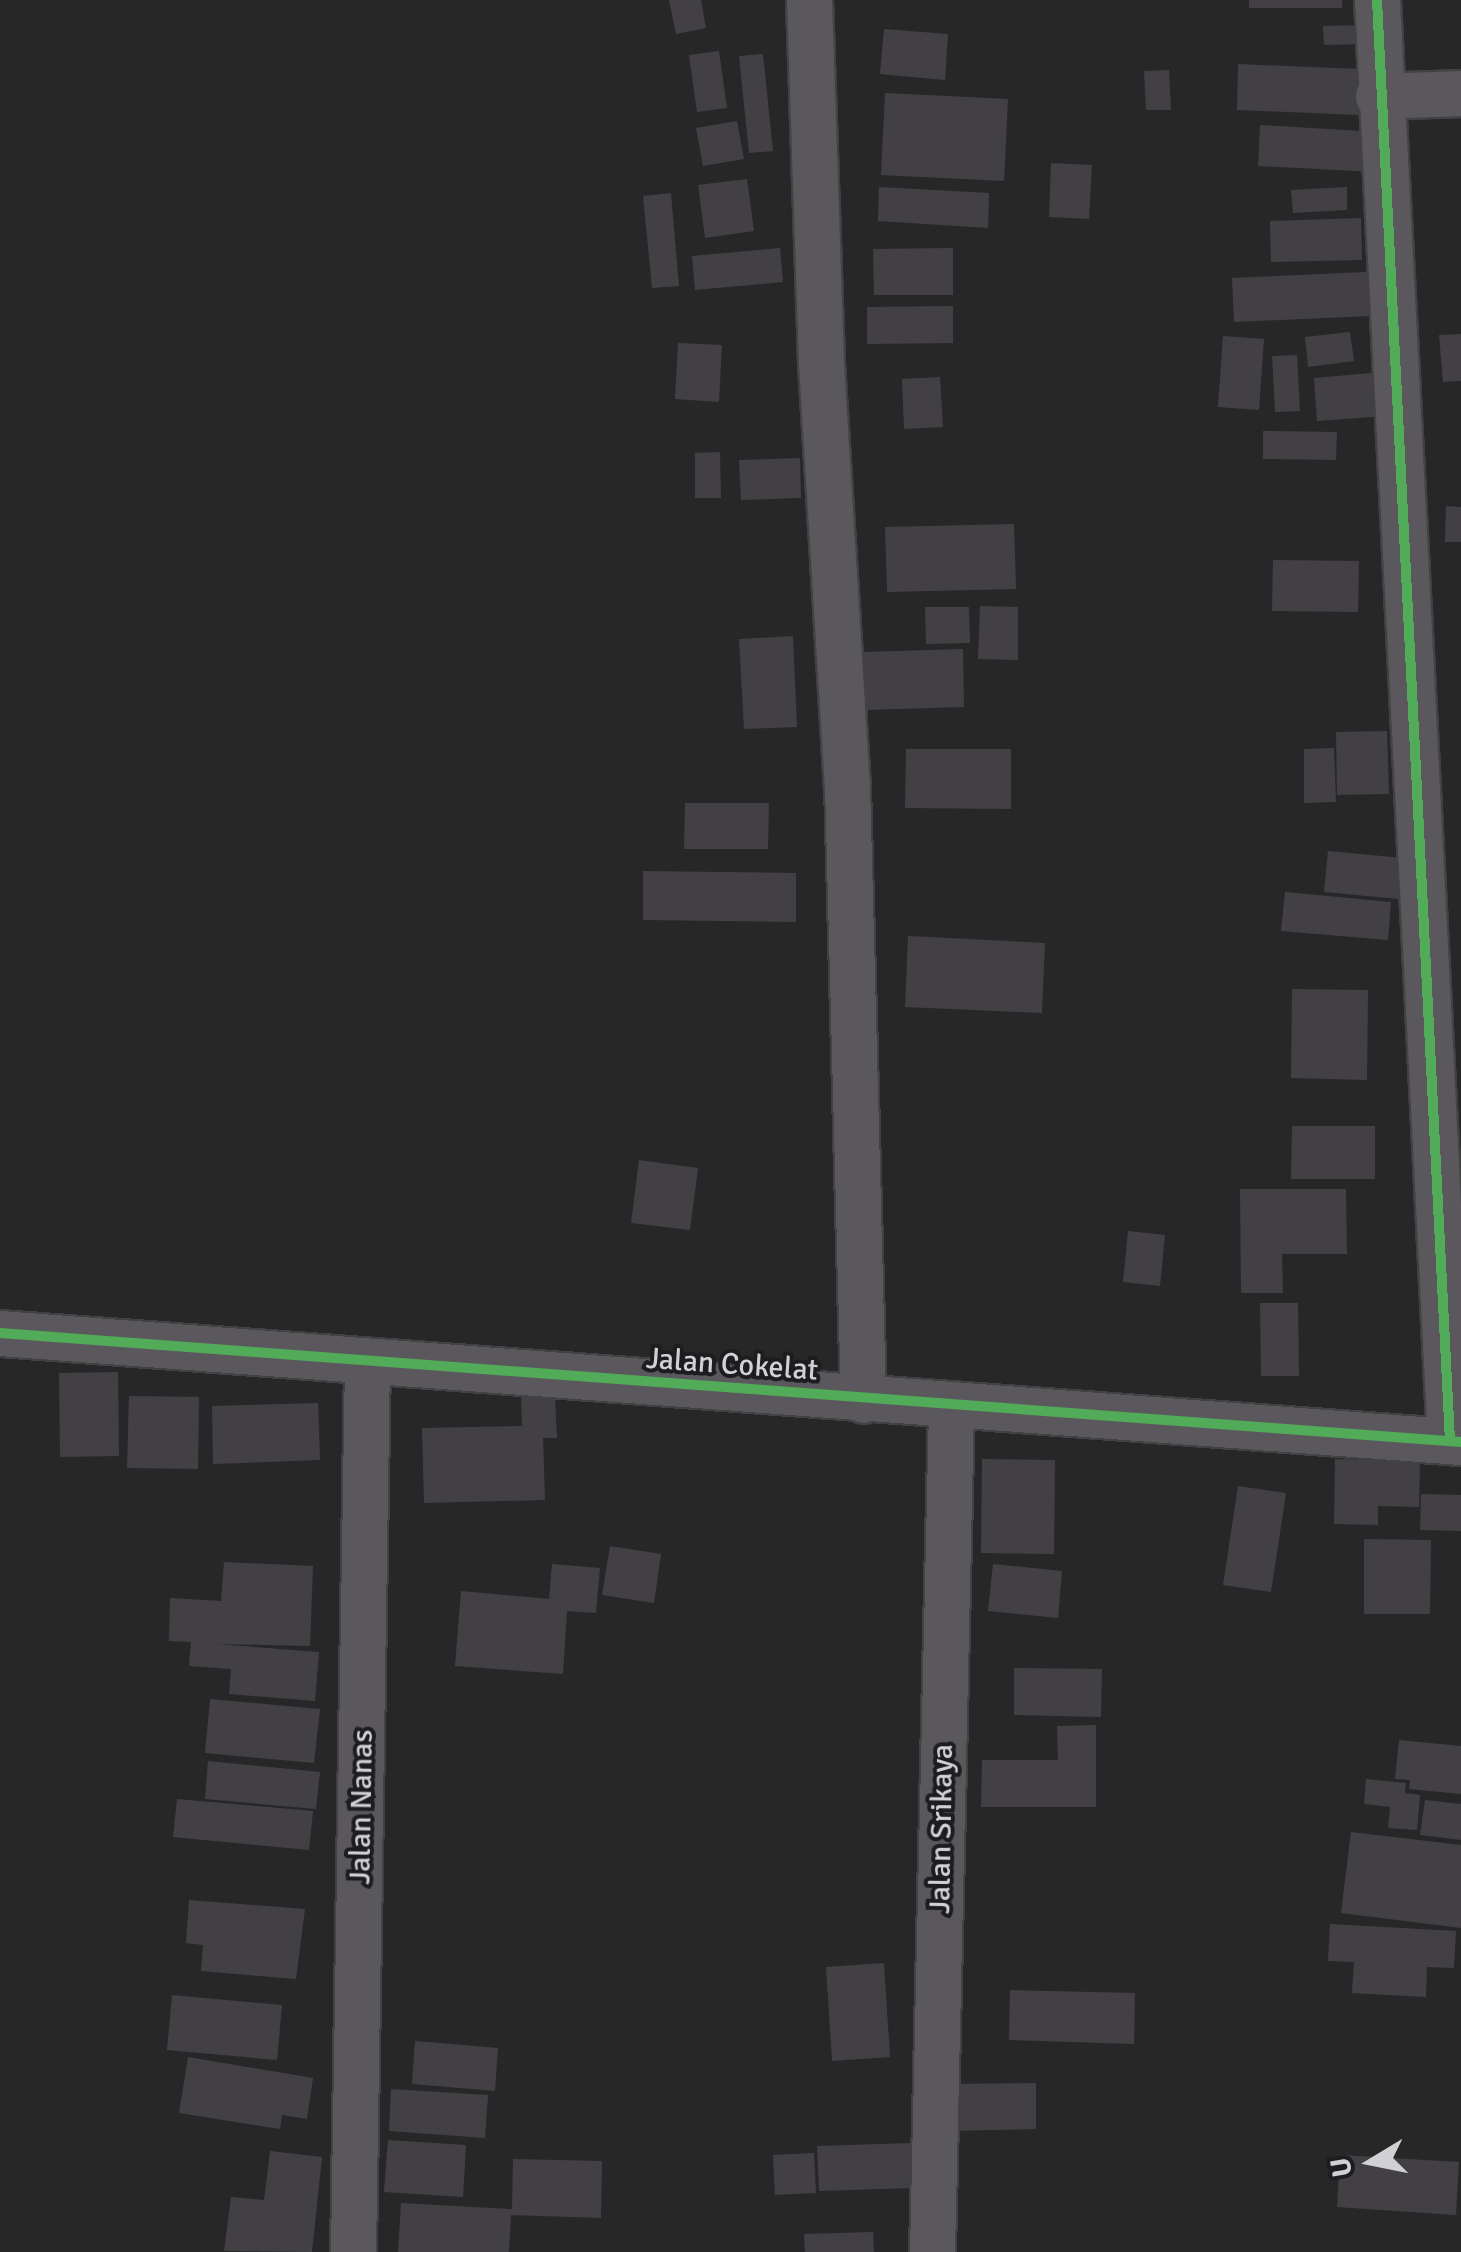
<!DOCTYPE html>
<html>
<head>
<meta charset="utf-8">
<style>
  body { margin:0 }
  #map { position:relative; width:1461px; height:2252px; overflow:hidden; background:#272728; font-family:Signika,sans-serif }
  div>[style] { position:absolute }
  .building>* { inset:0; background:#424045 }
  .roads { filter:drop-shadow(2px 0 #424243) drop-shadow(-2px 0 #424243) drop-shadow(0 2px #424243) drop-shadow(0 -2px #424243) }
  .minor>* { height:45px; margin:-22.5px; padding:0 22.5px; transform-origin:22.5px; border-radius:22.5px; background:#5a585d }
  .cycleway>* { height:10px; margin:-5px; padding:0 5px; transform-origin:5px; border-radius:5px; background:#51ab58 }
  span { translate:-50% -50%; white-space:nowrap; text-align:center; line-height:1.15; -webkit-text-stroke:8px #1d1c1f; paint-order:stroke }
  .street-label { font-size:30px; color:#d1d1d3 }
  .north { position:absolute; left:1321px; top:2112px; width:100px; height:100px; -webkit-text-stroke:8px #1d1c1f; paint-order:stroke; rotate:260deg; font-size:28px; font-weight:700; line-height:40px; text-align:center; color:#d1d1d3 }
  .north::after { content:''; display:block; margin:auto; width:35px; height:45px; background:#d1d1d3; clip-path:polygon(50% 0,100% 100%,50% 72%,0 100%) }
</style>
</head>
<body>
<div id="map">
  <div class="building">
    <i style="clip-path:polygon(669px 0,701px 0,706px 28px,676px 34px)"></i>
    <i style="clip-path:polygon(1249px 0,1342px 0,1342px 8px,1249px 8px)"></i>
    <i style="clip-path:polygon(1365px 25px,1366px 44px,1324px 45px,1323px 26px)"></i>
    <i style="clip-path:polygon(884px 29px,948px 34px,945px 80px,880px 74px)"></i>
    <i style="clip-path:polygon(719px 51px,727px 108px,697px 112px,689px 55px)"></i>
    <i style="clip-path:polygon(763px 54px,773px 151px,749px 153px,739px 56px)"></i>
    <i style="clip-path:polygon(1238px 64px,1360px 69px,1359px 115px,1237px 110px)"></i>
    <i style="clip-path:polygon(1169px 70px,1171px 110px,1146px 110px,1144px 71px)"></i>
    <i style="clip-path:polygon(885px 93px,1008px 99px,1004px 181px,881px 175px)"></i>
    <i style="clip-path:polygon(737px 121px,744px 159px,703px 166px,696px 128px)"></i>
    <i style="clip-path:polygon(1260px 125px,1377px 132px,1375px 172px,1258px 166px)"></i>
    <i style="clip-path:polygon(1051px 163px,1092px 165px,1089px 219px,1049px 217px)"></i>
    <i style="clip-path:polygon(747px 179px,754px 231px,705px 238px,698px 185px)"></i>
    <i style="clip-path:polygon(879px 187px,989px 193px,988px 228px,878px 221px)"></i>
    <i style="clip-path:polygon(1347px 187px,1347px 210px,1293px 213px,1291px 190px)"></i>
    <i style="clip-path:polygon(671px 193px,679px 286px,652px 288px,643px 196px)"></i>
    <i style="clip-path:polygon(1361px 218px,1362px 260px,1271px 262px,1270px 221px)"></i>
    <i style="clip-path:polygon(780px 248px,783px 282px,695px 290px,692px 256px)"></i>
    <i style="clip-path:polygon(953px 248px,953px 295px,874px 295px,873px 249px)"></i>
    <i style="clip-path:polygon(1367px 272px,1369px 316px,1234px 322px,1232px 278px)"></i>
    <i style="clip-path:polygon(953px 306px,953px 343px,867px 344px,867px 307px)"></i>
    <i style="clip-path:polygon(1350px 332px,1354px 361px,1308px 367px,1305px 337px)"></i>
    <i style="clip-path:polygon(1461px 334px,1461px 381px,1443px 382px,1439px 335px)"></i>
    <i style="clip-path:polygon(1223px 336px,1264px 339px,1259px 410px,1218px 407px)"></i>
    <i style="clip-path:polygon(678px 343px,722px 345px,719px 402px,675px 399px)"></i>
    <i style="clip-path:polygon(1297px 355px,1300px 411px,1275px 412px,1272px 356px)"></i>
    <i style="clip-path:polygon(1383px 372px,1386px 416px,1317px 421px,1314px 378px)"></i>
    <i style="clip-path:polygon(940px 377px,943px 427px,904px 429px,902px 379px)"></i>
    <i style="clip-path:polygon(1263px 431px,1337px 432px,1336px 460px,1263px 459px)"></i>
    <i style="clip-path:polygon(720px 452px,721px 498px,695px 498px,695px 453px)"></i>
    <i style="clip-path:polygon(800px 458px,801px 498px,741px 500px,739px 460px)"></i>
    <i style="clip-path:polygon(1446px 506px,1461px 507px,1461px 542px,1445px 542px)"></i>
    <i style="clip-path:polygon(1014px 524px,1016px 589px,887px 592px,885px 527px)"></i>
    <i style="clip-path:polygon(1273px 560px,1359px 561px,1358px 612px,1272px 611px)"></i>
    <i style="clip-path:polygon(980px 606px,1018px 607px,1018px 660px,978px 659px)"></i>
    <i style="clip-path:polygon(925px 607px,969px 607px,970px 643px,926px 644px)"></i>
    <i style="clip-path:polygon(793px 636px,797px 727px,744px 729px,739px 639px)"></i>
    <i style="clip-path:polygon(963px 649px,964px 707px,864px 710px,862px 652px)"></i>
    <i style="clip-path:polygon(1387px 731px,1389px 794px,1337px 795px,1336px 732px)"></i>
    <i style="clip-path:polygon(1334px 748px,1336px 802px,1304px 803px,1304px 749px)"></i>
    <i style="clip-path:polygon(906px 749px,1011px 749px,1011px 809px,905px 808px)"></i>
    <i style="clip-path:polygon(685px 803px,769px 803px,768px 849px,684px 849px)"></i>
    <i style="clip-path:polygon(1328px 851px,1403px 858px,1399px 899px,1324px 892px)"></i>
    <i style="clip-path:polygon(643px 871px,796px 873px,796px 922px,643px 920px)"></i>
    <i style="clip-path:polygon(1285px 892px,1391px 902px,1388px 940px,1281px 931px)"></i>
    <i style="clip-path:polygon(908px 936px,1045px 943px,1042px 1013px,905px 1007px)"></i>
    <i style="clip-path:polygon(1292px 989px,1368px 990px,1367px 1080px,1291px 1078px)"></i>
    <i style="clip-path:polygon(1292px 1126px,1375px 1126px,1375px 1179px,1291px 1179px)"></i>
    <i style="clip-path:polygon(639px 1160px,698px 1168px,690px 1230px,631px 1223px)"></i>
    <i style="clip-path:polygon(1240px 1189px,1346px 1189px,1347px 1254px,1282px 1254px,1283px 1293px,1241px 1293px)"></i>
    <i style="clip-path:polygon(1128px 1231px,1165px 1235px,1160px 1286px,1123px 1282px)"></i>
    <i style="clip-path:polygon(1260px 1303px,1298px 1303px,1299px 1376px,1261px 1376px)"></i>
    <i style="clip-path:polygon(118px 1372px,119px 1456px,60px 1457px,59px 1373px)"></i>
    <i style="clip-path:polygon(129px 1396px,199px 1397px,198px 1469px,127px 1468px)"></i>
    <i style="clip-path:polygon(521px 1396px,555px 1396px,557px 1438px,543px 1438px,545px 1500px,424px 1503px,422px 1428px,522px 1426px)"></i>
    <i style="clip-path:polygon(318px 1403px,320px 1460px,213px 1464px,212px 1406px)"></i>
    <i style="clip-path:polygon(982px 1459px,1055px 1460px,1054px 1554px,981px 1553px)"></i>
    <i style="clip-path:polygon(1335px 1459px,1420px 1461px,1419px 1507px,1378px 1506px,1378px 1525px,1334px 1524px)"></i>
    <i style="clip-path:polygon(1238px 1486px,1286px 1493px,1271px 1592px,1223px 1585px)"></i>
    <i style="clip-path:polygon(1421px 1494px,1461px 1495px,1461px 1531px,1420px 1530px)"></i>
    <i style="clip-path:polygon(1364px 1539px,1431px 1540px,1430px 1614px,1364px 1614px)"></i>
    <i style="clip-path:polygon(610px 1546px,661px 1554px,654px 1603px,602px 1595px)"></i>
    <i style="clip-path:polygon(224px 1562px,313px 1566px,310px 1646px,216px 1644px,319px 1652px,315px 1701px,229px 1694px,231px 1669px,189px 1666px,191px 1642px,169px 1641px,170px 1598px,221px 1601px)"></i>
    <i style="clip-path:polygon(552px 1564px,600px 1568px,596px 1613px,567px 1611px,563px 1674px,455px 1666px,461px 1591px,549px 1599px)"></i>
    <i style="clip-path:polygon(993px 1564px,1062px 1571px,1058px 1618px,988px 1611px)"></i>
    <i style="clip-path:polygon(1014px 1668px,1102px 1669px,1101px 1717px,1014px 1715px)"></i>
    <i style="clip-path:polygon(210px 1699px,320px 1709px,314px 1763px,205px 1753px)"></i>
    <i style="clip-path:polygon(1096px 1725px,1096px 1807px,981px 1807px,982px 1760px,1058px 1760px,1057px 1726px)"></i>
    <i style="clip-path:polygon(1399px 1740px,1461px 1746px,1461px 1794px,1409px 1789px,1410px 1780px,1395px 1779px)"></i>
    <i style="clip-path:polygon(208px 1761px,320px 1772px,316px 1809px,205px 1799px)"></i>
    <i style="clip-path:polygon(1366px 1779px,1406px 1783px,1405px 1793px,1420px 1795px,1417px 1830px,1388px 1828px,1390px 1807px,1364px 1804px)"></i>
    <i style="clip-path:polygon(177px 1799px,313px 1811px,309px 1850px,173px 1837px)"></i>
    <i style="clip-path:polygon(1425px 1800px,1461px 1804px,1461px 1840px,1420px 1835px)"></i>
    <i style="clip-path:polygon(1351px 1832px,1461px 1845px,1461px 1928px,1341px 1913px)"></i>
    <i style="clip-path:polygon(189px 1900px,305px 1909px,296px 1979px,201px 1971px,203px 1945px,186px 1943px)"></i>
    <i style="clip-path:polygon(1330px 1924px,1456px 1931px,1454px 1968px,1427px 1967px,1426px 1997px,1352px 1993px,1354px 1962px,1328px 1961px)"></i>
    <i style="clip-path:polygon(884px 1963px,890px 2057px,832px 2061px,826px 1967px)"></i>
    <i style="clip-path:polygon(1010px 1990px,1135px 1993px,1134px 2044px,1009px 2040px)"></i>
    <i style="clip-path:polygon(172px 1995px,282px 2005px,277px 2060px,167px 2050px)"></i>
    <i style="clip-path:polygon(415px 2041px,498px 2048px,495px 2091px,412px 2084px)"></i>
    <i style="clip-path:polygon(188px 2057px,313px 2078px,307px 2119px,282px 2115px,280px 2129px,179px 2113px)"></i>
    <i style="clip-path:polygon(1036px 2083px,1036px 2129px,948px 2131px,947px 2084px)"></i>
    <i style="clip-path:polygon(391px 2089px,488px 2095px,485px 2138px,389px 2131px)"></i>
    <i style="clip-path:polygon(388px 2140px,466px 2145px,463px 2197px,384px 2192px)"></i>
    <i style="clip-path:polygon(911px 2143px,912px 2188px,819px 2191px,817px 2146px)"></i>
    <i style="clip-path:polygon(270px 2151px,322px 2157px,312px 2252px,224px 2251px,231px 2197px,264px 2200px)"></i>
    <i style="clip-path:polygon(814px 2153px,816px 2193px,775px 2195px,773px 2155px)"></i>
    <i style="clip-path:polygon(1340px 2155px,1459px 2162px,1456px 2215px,1337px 2207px)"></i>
    <i style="clip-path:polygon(513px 2159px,602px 2161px,601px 2218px,511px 2215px,509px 2252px,398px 2252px,401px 2203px,512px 2209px)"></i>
    <i style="clip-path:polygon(873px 2232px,874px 2252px,805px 2252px,804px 2234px)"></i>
  </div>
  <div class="roads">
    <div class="minor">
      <i style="left:809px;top:0;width:363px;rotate:88.1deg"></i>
      <i style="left:821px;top:363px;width:422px;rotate:86.5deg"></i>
      <i style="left:847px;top:784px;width:616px;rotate:88.51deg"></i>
      <i style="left:1377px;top:0;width:1443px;rotate:87.1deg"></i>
      <i style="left:1378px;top:96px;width:83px;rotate:-2.1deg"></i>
      <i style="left:0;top:1333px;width:1465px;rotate:4.27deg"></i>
      <i style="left:353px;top:2252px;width:889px;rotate:-89.1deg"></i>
      <i style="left:932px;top:2252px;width:846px;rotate:-88.71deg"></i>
    </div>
  </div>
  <div class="cycleway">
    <i style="left:1377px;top:0;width:1443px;rotate:87.1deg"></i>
    <i style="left:0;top:1333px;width:1465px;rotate:4.27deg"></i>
  </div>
  <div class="street-label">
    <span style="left:732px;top:1365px;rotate:4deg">Jalan Cokelat</span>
    <span style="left:362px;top:1807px;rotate:-89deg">Jalan Nanas</span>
    <span style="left:942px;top:1829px;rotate:-89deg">Jalan Srikaya</span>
  </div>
  <div class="north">U</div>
</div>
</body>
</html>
